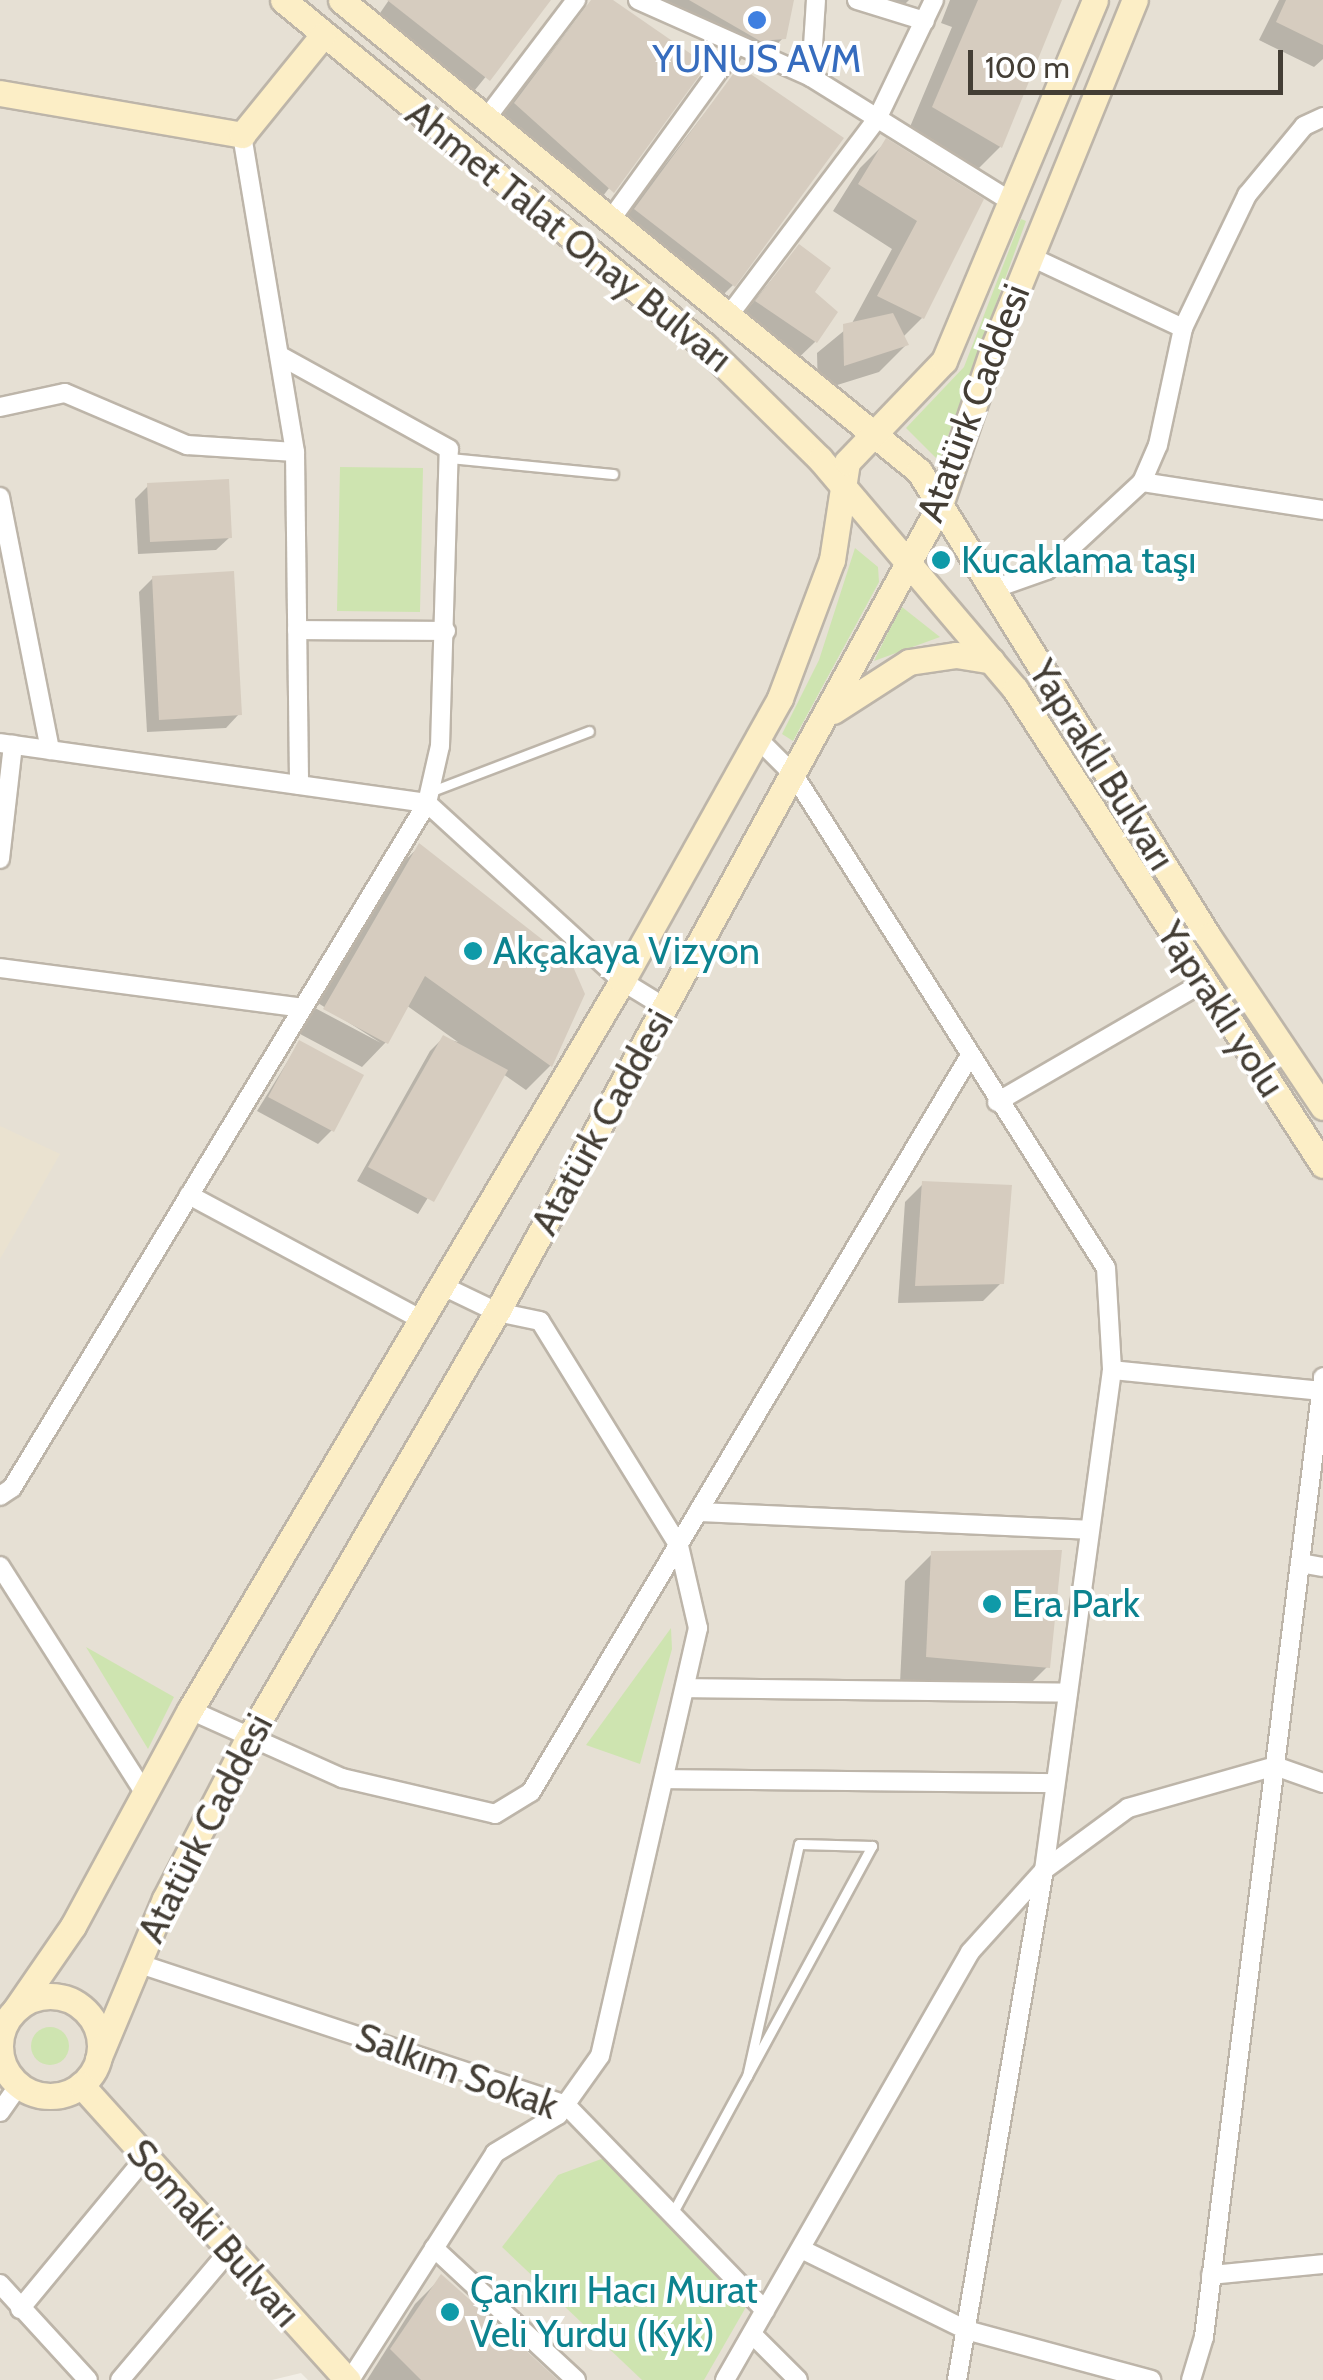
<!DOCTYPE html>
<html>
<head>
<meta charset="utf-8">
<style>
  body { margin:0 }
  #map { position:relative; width:1323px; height:2380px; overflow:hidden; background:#f2eee6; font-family:Cabin,sans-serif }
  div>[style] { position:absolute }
  .residential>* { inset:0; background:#e6e0d4 }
  .education>* { inset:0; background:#eae2d0 }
  .green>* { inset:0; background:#cee4b0 }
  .round { border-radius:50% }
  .shadow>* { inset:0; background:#0003 }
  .building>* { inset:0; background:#d6ccbf }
  .roads { filter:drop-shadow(2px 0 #bdb5a9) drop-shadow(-2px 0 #bdb5a9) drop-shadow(0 2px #bdb5a9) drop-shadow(0 -2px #bdb5a9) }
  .lane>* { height:9px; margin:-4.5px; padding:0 4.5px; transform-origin:4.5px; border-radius:4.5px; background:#fff }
  .street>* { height:18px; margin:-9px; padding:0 9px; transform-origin:9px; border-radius:9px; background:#fff }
  .secondary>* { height:25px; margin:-12.5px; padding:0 12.5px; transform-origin:12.5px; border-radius:12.5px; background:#fceec6 }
  .secondary>.ring { margin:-12.5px; padding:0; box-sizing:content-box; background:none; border:25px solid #fceec6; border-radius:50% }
  .dots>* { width:28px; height:28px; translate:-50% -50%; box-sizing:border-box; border:5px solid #fff; border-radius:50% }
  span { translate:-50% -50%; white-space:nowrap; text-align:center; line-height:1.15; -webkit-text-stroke:8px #fff; paint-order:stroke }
  .shop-label { font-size:38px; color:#366cbe }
  .street-label { font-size:38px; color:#443e35 }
  .culture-label { font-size:38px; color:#0d838f }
  .left { translate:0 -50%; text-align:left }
  .scale { position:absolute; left:968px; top:50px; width:315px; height:45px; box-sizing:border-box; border:5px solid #443e35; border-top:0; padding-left:12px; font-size:30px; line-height:35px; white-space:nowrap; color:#443e35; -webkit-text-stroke:8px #fff; paint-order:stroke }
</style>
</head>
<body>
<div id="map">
  <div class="residential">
    <i style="clip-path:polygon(0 0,1323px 0,1323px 2380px,308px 2380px,301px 2373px,272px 2380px,0 2380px)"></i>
  </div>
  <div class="education">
    <i style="clip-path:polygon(0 1126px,60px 1154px,0 1259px)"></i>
  </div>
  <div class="green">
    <i style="clip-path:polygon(1021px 219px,1026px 221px,939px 461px,906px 428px,964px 367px)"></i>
    <i style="clip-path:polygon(340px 467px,423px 468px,420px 612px,337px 611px)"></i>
    <i style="clip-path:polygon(855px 548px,878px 567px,879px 582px,793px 741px,782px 734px,819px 660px)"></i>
    <i style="clip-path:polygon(902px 607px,940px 637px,874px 661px,895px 618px)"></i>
    <i style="clip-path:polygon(671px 1628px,672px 1649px,640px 1764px,586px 1745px)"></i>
    <i style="clip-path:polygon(86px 1647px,174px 1697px,148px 1749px)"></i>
    <i class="round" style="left:31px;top:2027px;width:38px;height:38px"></i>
    <i style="clip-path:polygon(604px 2158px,746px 2307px,704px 2380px,642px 2380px,502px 2247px,558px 2175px)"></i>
  </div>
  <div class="shadow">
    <i style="clip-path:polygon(389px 0,548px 0,462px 106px,367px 32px)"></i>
    <i style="clip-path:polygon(592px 0,609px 0,703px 66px,586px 218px,489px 132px)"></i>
    <i style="clip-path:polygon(651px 0,792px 0,783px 38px,765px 57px,741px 58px)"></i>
    <i style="clip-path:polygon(867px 0,909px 0,896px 13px)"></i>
    <i style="clip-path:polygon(950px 0,1059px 0,1000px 147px,973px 174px,907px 134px,952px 27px,941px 23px)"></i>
    <i style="clip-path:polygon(1279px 0,1323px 0,1323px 59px,1314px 67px,1259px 40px)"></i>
    <i style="clip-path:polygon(739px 69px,733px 285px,706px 312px,609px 237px)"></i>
    <i style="clip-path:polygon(886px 142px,980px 200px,922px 318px,902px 338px,906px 345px,879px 372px,818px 391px,817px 353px,851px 325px,892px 249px,833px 211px,860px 168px)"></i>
    <i style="clip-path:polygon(799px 247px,815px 342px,788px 368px,731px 329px)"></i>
    <i style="clip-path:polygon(149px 485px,230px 537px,216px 550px,138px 554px,135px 499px)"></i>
    <i style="clip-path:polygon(153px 578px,239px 714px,226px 728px,147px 732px,139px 592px)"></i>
    <i style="clip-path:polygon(420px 846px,582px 994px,550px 1066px,526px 1090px,503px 1074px,418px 1214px,357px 1181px,430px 1051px,443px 1038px,458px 1042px,406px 1005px,386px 1042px,362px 1067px,300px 1034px,315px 1008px,381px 1043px,318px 1003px,395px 870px)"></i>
    <i style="clip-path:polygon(299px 1043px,332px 1130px,318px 1144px,257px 1111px)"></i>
    <i style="clip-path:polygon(923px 1184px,1001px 1283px,983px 1301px,898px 1303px,905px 1202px)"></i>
    <i style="clip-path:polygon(932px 1554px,1047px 1667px,1020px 1694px,900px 1683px,905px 1581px)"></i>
    <i style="clip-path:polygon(441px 2278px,550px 2380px,367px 2380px,415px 2304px)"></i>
  </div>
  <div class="building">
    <i style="clip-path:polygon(387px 0,551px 0,490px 81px)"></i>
    <i style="clip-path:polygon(591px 0,613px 0,707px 65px,614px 193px,514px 103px)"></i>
    <i style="clip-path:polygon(689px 0,794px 0,786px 39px,760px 41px)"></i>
    <i style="clip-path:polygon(978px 0,1062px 0,1002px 148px,932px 107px)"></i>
    <i style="clip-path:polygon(1286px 0,1323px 0,1323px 45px,1276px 22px)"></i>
    <i style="clip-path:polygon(739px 66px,844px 138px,735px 287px,634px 209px)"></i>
    <i style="clip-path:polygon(886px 138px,984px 199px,924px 319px,877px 296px,917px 221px,858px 184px)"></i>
    <i style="clip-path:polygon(799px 244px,831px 268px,815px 292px,838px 312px,817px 343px,755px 301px)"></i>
    <i style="clip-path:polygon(893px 313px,909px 345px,844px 366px,843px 324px)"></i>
    <i style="clip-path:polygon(229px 479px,232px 538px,150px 542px,147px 483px)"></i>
    <i style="clip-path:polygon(234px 571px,242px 715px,159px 720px,152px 576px)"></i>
    <i style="clip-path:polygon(419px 843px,571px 962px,585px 994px,552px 1067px,425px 976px,388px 1044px,323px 1009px)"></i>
    <i style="clip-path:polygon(443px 1035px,508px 1070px,434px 1202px,368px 1167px)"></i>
    <i style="clip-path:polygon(299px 1040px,364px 1075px,334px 1132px,268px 1097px)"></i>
    <i style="clip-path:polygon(922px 1181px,1012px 1185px,1004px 1284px,915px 1286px)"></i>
    <i style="clip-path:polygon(1062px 1550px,1050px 1668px,926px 1657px,931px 1551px)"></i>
    <i style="clip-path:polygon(441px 2274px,495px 2322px,558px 2380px,421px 2380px,390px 2349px)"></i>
  </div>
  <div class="roads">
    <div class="lane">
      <i style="left:449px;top:458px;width:165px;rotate:5.6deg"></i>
      <i style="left:432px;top:791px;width:168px;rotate:-20.9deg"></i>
      <i style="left:672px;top:2214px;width:419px;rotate:-61.5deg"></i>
      <i style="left:872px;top:1846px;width:73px;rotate:-178.4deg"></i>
      <i style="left:799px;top:1844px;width:238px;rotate:102.6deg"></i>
    </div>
    <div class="street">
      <i style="left:638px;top:0;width:189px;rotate:24deg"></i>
      <i style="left:811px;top:77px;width:237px;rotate:31.9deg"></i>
      <i style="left:857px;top:0;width:71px;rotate:17.2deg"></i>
      <i style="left:811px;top:77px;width:77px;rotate:-86.3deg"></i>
      <i style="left:485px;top:120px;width:151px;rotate:-52.8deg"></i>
      <i style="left:242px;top:135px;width:321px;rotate:80.5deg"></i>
      <i style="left:295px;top:452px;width:333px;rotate:89.3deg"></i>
      <i style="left:609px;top:222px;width:218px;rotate:-54.1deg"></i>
      <i style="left:1029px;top:256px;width:170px;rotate:25.1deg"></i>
      <i style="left:727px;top:318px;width:249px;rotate:-53deg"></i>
      <i style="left:877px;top:119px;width:132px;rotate:-64.4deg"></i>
      <i style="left:0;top:407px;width:66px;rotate:-12.2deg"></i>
      <i style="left:65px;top:393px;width:133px;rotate:23.1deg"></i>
      <i style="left:187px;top:445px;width:108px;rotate:3.7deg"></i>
      <i style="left:1142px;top:482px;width:183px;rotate:8.8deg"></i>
      <i style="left:0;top:497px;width:258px;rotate:78.8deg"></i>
      <i style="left:993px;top:589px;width:57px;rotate:-19.4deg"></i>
      <i style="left:1047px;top:570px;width:129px;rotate:-42.8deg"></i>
      <i style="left:1142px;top:482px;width:40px;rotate:-66.6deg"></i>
      <i style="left:1158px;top:445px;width:120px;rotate:-77.9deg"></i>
      <i style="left:1183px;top:328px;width:148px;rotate:-64.3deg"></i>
      <i style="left:1247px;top:195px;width:89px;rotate:-50.4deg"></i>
      <i style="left:1304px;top:126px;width:21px;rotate:-25deg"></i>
      <i style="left:297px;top:630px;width:149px;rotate:0.4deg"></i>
      <i style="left:757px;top:738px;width:52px;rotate:45deg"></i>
      <i style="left:794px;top:775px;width:583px;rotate:57.67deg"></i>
      <i style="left:1106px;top:1268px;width:102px;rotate:86.6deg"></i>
      <i style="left:1112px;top:1370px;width:505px;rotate:97.74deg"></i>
      <i style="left:1044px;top:1870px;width:517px;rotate:99.68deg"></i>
      <i style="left:0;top:743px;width:431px;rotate:8deg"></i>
      <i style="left:427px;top:803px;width:264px;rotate:42.4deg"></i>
      <i style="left:622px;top:981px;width:52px;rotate:31.5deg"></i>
      <i style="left:0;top:859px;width:115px;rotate:-83.5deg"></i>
      <i style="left:0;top:968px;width:305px;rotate:7.5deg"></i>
      <i style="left:997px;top:1102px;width:237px;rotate:-30.1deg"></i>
      <i style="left:189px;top:1195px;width:264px;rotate:28.2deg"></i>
      <i style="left:1112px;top:1370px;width:212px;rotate:5.7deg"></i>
      <i style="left:0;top:1496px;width:14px;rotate:-34deg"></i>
      <i style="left:12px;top:1488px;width:801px;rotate:-58.79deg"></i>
      <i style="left:427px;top:803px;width:58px;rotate:-77.2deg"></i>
      <i style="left:440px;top:746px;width:297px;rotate:-88.3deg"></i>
      <i style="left:449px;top:449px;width:191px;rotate:-151.1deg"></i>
      <i style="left:698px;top:1512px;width:392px;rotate:2.6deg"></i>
      <i style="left:1300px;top:1563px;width:23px;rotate:10deg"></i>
      <i style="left:0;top:1566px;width:268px;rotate:57.5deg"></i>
      <i style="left:685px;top:1688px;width:383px;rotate:0.7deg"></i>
      <i style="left:190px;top:1710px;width:167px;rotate:24.1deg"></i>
      <i style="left:342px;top:1778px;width:157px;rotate:13.2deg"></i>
      <i style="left:495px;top:1814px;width:42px;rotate:-31.4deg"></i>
      <i style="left:531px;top:1792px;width:853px;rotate:-59.2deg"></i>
      <i style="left:664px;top:1779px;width:391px;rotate:0.6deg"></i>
      <i style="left:137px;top:1963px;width:452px;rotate:18.3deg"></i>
      <i style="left:566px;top:2105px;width:286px;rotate:45.9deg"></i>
      <i style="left:0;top:2112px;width:33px;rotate:-55deg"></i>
      <i style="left:434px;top:2248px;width:194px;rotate:42.9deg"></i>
      <i style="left:801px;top:2249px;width:184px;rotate:26.1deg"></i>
      <i style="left:966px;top:2330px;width:192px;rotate:15.1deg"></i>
      <i style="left:1211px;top:2275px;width:113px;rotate:-5.6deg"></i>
      <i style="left:0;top:2284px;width:130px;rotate:47.5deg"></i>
      <i style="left:20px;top:2309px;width:196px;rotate:-50.4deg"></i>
      <i style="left:752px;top:2334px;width:65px;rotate:45deg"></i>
      <i style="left:120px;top:2380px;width:170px;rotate:-49.8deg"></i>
      <i style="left:350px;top:2380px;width:269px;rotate:-57.4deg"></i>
      <i style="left:495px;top:2153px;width:74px;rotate:-31.1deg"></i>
      <i style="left:558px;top:2115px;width:72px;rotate:-54.6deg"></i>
      <i style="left:600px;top:2056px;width:439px;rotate:-77.1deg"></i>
      <i style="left:698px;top:1628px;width:84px;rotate:-103deg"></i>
      <i style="left:679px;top:1546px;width:264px;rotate:-121.7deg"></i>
      <i style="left:540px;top:1321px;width:44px;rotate:-168.2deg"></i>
      <i style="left:497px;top:1312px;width:60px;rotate:-154.3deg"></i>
      <i style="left:725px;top:2380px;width:493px;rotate:-60.2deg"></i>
      <i style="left:970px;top:1952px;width:110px;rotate:-47.9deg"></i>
      <i style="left:1044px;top:1870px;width:104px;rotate:-36.4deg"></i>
      <i style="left:1128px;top:1808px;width:153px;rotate:-15.9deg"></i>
      <i style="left:1275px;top:1766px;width:51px;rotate:19.5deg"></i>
      <i style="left:1191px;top:2380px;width:45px;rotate:-73.2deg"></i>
      <i style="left:1204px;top:2337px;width:967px;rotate:-82.93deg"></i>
    </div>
    <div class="secondary">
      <i style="left:283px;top:0;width:546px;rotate:39.35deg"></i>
      <i style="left:705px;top:346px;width:161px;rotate:44.5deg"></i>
      <i style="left:820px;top:459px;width:302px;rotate:49.7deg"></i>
      <i style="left:1015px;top:689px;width:567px;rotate:57.09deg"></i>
      <i style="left:341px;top:0;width:746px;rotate:39.18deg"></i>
      <i style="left:919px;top:471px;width:547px;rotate:58.14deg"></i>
      <i style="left:1208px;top:936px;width:206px;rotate:56.1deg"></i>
      <i style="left:0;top:93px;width:246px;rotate:9.8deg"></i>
      <i style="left:242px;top:135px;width:129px;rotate:-51deg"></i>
      <i style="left:833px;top:711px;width:90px;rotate:-32.8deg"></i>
      <i style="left:909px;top:662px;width:48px;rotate:-8.5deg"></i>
      <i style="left:956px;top:655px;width:36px;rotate:9deg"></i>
      <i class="ring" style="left:0;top:1996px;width:75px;height:75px"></i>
      <i style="left:15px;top:2010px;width:102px;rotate:-55.4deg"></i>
      <i style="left:73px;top:1926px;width:246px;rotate:-61.6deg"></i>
      <i style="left:190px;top:1710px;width:847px;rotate:-59.35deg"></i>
      <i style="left:622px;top:981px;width:324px;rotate:-60.8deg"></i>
      <i style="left:780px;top:698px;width:147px;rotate:-69.4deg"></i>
      <i style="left:832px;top:560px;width:99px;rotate:-81.3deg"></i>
      <i style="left:847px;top:462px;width:140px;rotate:-46.2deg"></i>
      <i style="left:944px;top:361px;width:391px;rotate:-67.3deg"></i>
      <i style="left:98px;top:2059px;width:173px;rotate:-67.3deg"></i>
      <i style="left:165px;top:1899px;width:178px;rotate:-62.6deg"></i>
      <i style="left:247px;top:1741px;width:497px;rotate:-59.8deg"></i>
      <i style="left:497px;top:1312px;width:921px;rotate:-61.24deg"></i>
      <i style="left:940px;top:505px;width:165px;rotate:-71.2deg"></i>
      <i style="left:993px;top:349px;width:377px;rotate:-67.9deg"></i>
      <i style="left:81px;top:2085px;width:398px;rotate:47.9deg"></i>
    </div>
  </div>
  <div class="dots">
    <i style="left:757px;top:20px;background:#3f7fe0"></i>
    <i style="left:941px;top:560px;background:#0f9aa8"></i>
    <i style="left:473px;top:951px;background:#0f9aa8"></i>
    <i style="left:992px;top:1604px;background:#0f9aa8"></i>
    <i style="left:450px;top:2312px;background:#0f9aa8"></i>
  </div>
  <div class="shop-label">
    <span style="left:757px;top:59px">YUNUS AVM</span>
  </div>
  <div class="street-label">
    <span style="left:569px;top:236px;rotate:39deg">Ahmet Talat Onay Bulvarı</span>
    <span style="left:973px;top:403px;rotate:-69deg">Atatürk Caddesi</span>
    <span style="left:1102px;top:765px;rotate:58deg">Yapraklı Bulvarı</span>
    <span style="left:1221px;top:1009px;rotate:57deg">Yapraklı yolu</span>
    <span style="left:602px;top:1122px;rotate:-61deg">Atatürk Caddesi</span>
    <span style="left:205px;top:1828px;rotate:-63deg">Atatürk Caddesi</span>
    <span style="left:457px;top:2071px;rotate:20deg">Salkım Sokak</span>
    <span style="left:214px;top:2233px;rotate:48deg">Somaki Bulvarı</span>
  </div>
  <div class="culture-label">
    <span class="left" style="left:961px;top:560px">Kucaklama taşı</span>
    <span class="left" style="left:493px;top:951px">Akçakaya Vizyon</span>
    <span class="left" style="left:1012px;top:1604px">Era Park</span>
    <span class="left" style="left:470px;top:2312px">Çankırı Hacı Murat<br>Veli Yurdu (Kyk)</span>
  </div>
  <div class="scale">100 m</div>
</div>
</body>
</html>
